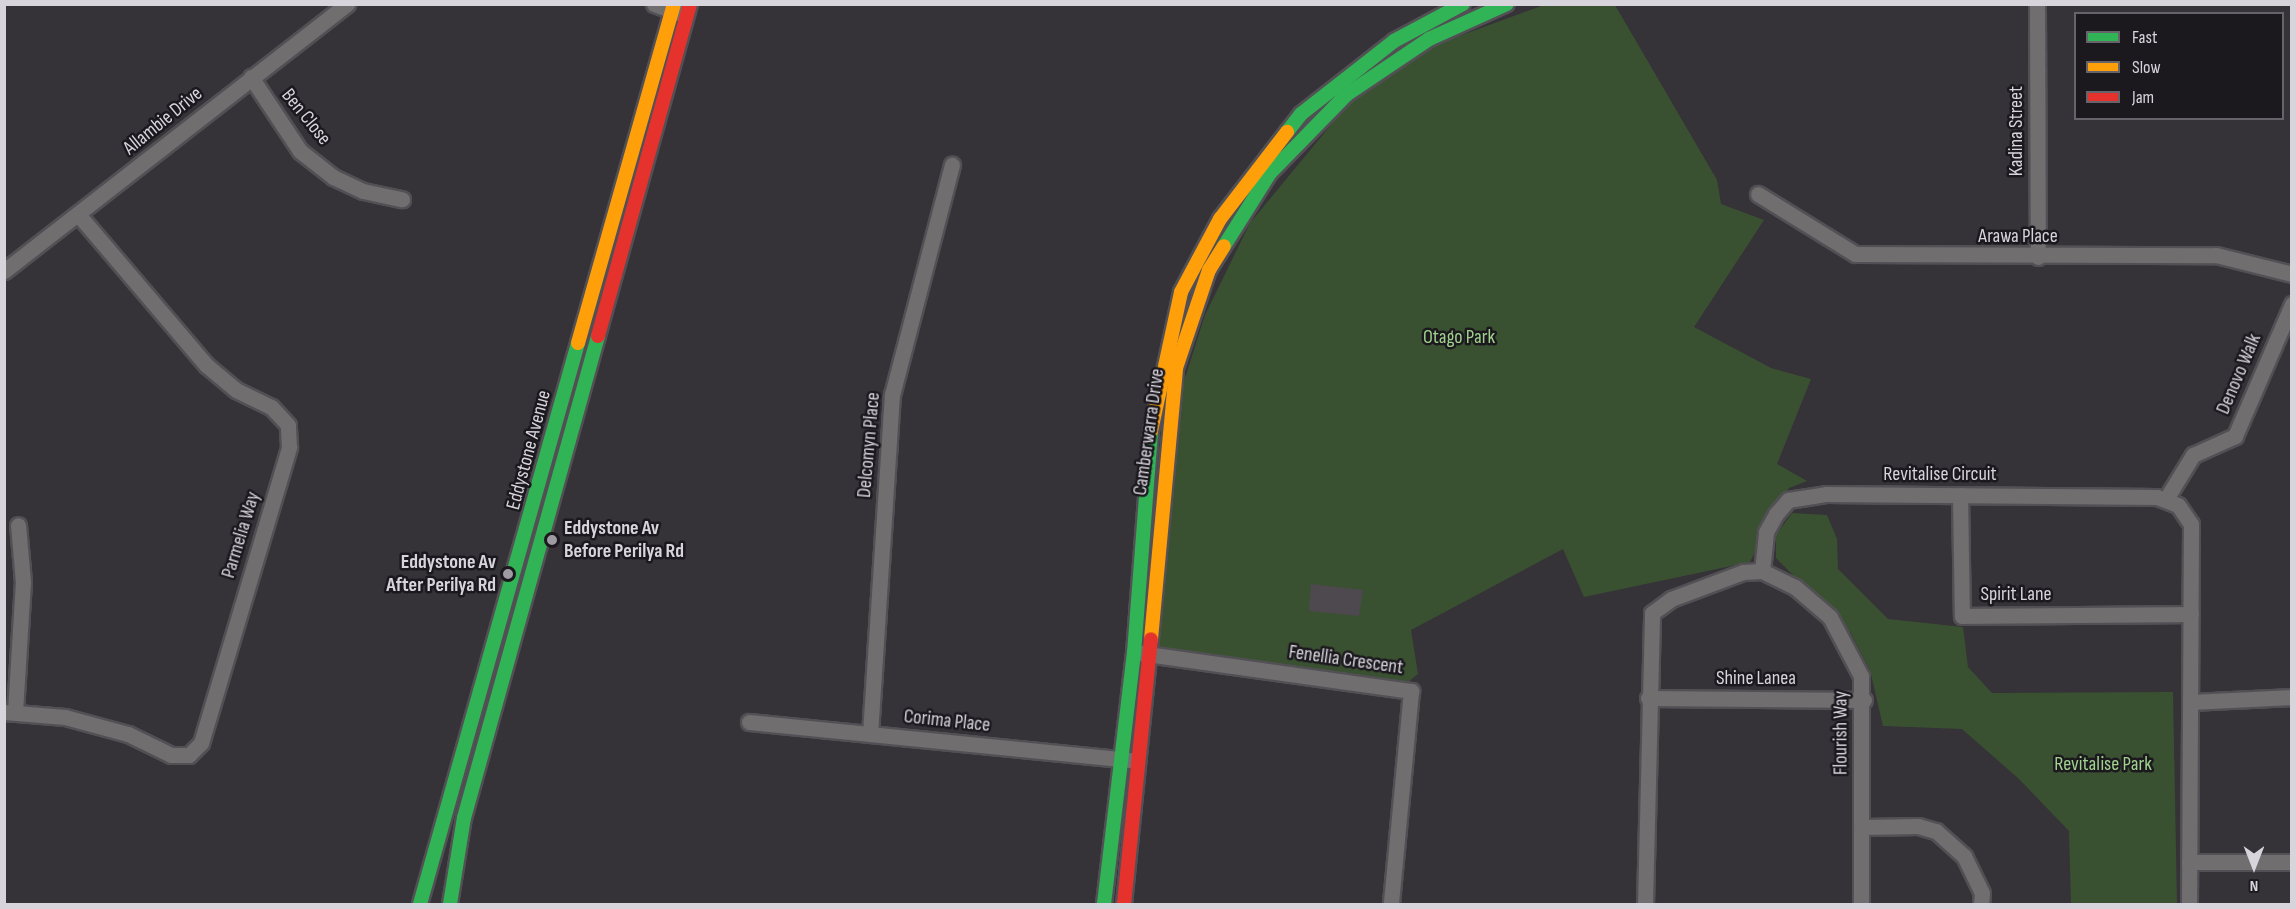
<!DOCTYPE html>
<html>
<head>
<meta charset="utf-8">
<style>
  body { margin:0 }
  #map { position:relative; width:2296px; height:909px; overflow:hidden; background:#353238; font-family:"Sofia Sans Condensed",sans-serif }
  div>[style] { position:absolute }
  .green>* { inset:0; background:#3a5131 }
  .building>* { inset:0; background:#4d494e }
  .roads { filter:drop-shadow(2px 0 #525055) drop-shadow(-2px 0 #525055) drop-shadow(0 2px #525055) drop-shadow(0 -2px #525055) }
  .street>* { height:15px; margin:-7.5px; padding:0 7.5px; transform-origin:7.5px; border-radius:7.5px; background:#706e6e }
  .fast>* { height:14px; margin:-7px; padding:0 7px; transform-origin:7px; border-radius:7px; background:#30b455 }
  .slow>* { height:14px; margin:-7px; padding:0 7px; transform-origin:7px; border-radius:7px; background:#ff9f0a }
  .jam>* { height:14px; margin:-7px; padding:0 7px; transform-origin:7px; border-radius:7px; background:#e5322d }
  .dots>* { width:16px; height:16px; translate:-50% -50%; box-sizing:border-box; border:3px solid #1b181e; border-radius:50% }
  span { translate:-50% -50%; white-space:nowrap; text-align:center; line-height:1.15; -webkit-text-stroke:5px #1b181e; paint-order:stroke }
  .street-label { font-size:20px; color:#d7d4dc }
  .park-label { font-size:20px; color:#a0d28e }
  .poi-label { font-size:20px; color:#d7d4dc; font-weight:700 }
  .left { translate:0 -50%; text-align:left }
  .right { translate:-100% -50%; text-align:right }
  .frame { position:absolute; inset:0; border:6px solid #d7d4dc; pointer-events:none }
  .legend { position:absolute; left:2074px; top:12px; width:210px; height:108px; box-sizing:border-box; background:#1b181e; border:2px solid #66636a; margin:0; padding:8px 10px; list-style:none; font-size:18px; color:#d7d4dc }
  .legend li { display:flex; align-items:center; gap:12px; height:30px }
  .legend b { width:30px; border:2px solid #66636a }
  .north { position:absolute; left:2224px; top:837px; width:60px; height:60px; -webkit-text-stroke:4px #1b181e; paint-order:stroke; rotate:180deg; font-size:16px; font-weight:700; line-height:24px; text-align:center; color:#d7d4dc }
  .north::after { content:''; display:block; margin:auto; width:21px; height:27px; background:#d7d4dc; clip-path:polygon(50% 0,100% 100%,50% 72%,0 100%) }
</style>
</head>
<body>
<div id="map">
  <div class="green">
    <i style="clip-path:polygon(1544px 5px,1615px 5px,1717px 180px,1721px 204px,1764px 220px,1694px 327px,1771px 368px,1811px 379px,1777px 464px,1807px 481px,1789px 488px,1750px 562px,1584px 597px,1563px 549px,1411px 630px,1418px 674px,1408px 682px,1153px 648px,1178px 400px,1205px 315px,1250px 223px,1358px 92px,1429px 47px)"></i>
    <i style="clip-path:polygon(1792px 513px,1827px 515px,1837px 539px,1838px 569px,1888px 619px,1963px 627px,1968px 667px,1992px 693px,2173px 692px,2177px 904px,2071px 904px,2069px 831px,2019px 779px,1962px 729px,1883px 726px,1870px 670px,1850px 632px,1776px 558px,1776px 535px)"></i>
  </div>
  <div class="building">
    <i style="clip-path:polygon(1311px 584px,1363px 590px,1359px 616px,1309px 611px)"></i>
  </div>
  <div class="roads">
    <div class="street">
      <i style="left:654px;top:4px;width:27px;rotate:20deg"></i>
      <i style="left:2037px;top:4px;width:253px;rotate:89.8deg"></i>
      <i style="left:251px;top:77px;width:89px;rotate:56.5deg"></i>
      <i style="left:300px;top:151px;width:42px;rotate:38.2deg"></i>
      <i style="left:333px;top:177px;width:33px;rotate:25deg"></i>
      <i style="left:363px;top:191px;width:40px;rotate:12deg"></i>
      <i style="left:1758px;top:194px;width:114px;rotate:31.7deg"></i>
      <i style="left:1855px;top:254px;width:361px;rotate:0.2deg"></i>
      <i style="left:2216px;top:255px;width:78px;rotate:14deg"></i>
      <i style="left:4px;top:271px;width:435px;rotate:-37.9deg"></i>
      <i style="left:1960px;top:495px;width:121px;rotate:89.1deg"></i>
      <i style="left:1962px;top:616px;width:229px;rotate:-0.5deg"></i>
      <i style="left:2166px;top:499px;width:52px;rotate:-58.5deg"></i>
      <i style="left:2193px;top:455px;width:46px;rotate:-24.3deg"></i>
      <i style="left:2235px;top:436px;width:144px;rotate:-66.6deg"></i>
      <i style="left:1762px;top:571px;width:37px;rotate:26deg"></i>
      <i style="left:1795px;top:587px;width:46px;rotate:40.6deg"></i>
      <i style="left:1830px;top:617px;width:67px;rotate:62.3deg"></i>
      <i style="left:1861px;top:676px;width:228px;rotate:90deg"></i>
      <i style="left:1140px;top:653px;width:274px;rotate:8deg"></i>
      <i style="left:1411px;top:691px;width:214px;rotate:95.4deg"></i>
      <i style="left:1648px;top:698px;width:216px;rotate:0.5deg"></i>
      <i style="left:2191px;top:702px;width:101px;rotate:-2.8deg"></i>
      <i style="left:4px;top:712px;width:61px;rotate:4.7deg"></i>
      <i style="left:65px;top:717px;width:65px;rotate:15.1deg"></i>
      <i style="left:128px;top:734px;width:48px;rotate:26deg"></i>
      <i style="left:171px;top:755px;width:18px"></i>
      <i style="left:189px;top:755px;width:17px;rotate:-45deg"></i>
      <i style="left:201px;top:743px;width:309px;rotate:-73.4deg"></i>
      <i style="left:289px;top:447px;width:22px;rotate:-93deg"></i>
      <i style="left:288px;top:425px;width:25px;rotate:-133deg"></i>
      <i style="left:271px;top:407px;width:39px;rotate:-154deg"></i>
      <i style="left:236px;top:390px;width:39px;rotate:-140deg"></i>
      <i style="left:206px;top:365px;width:197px;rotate:-130.3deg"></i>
      <i style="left:15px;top:712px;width:130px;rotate:-86.5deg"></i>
      <i style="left:23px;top:582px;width:57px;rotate:-95deg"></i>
      <i style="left:749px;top:722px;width:384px;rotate:5.7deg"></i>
      <i style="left:870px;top:734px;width:340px;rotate:-86.3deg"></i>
      <i style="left:892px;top:395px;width:238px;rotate:-75.4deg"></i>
      <i style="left:1862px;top:827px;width:56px;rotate:-1deg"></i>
      <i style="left:1918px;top:826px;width:19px;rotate:16deg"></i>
      <i style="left:1936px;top:831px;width:38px;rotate:42deg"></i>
      <i style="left:1964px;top:856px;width:41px;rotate:64.1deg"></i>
      <i style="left:1982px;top:893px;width:11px;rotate:95deg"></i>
      <i style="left:2189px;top:862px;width:103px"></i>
      <i style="left:1645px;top:904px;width:291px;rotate:-88.6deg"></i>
      <i style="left:1652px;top:613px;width:24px;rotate:-36deg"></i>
      <i style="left:1671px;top:599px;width:77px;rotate:-20.6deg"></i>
      <i style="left:1743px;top:572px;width:19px;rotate:-3deg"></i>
      <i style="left:1762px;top:571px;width:39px;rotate:-84deg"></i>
      <i style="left:1766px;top:532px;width:21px;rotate:-61deg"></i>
      <i style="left:1776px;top:514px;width:18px;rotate:-49deg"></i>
      <i style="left:1788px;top:500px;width:38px;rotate:-9deg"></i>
      <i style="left:1826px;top:494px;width:331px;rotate:0.5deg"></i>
      <i style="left:2157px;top:497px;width:22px;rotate:21deg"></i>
      <i style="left:2178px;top:505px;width:23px;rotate:56deg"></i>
      <i style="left:2191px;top:524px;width:380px;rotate:90.3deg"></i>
    </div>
    <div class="fast">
      <i style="left:1287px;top:132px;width:23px;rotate:-52deg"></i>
      <i style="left:1301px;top:114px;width:118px;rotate:-38.1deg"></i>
      <i style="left:1394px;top:41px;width:78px;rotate:-28.2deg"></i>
      <i style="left:1224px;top:246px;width:86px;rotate:-57.8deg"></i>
      <i style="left:1270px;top:173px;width:109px;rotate:-45.7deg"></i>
      <i style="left:1346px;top:95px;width:100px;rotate:-34deg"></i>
      <i style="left:1429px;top:39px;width:85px;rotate:-24.2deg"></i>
      <i style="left:420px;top:904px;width:583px;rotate:-74.27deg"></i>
      <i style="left:450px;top:904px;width:87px;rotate:-80.8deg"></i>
      <i style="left:464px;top:818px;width:500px;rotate:-74.46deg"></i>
      <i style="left:1104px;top:904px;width:253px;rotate:-83.2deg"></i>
      <i style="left:1134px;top:653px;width:223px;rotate:-85.6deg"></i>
    </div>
    <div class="slow">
      <i style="left:578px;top:343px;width:352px;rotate:-74.2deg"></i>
      <i style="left:1151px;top:431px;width:142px;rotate:-77.8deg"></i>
      <i style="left:1181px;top:292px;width:83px;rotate:-61.9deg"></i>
      <i style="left:1220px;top:219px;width:110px;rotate:-52.4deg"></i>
      <i style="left:1151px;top:639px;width:272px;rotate:-84.7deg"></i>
      <i style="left:1176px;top:368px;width:103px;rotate:-71.4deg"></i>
      <i style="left:1209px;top:270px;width:28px;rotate:-58deg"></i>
    </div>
    <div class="jam">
      <i style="left:598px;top:336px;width:345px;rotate:-74.5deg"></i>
      <i style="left:1124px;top:904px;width:266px;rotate:-84.2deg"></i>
    </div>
  </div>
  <div class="dots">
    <i style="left:552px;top:540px;background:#9e9ba3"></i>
    <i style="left:508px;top:574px;background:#9e9ba3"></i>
  </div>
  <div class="street-label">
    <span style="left:306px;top:117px;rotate:51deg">Ben Close</span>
    <span style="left:163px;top:121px;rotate:-39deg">Allambie Drive</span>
    <span style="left:2016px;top:131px;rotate:-90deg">Kadina Street</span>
    <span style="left:2018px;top:236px">Arawa Place</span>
    <span style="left:2239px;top:374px;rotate:-67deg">Denovo Walk</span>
    <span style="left:1149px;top:432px;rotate:-82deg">Camberwarra Drive</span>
    <span style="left:869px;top:445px;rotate:-85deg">Delcomyn Place</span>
    <span style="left:529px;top:450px;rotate:-75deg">Eddystone Avenue</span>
    <span style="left:1940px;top:474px">Revitalise Circuit</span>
    <span style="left:241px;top:535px;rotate:-73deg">Parmelia Way</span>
    <span style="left:2016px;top:594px">Spirit Lane</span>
    <span style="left:1346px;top:660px;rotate:8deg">Fenellia Crescent</span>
    <span style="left:1756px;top:678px">Shine Lanea</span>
    <span style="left:947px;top:721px;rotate:6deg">Corima Place</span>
    <span style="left:1841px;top:733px;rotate:-90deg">Flourish Way</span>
  </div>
  <div class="park-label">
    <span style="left:1459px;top:337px">Otago Park</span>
    <span style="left:2103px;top:764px">Revitalise Park</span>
  </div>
  <div class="poi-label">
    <span class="left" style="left:564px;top:540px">Eddystone Av<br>Before Perilya Rd</span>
    <span class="right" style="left:496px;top:574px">Eddystone Av<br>After Perilya Rd</span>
  </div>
  <div class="frame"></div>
  <ul class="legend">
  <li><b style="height:8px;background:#30b455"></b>Fast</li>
  <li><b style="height:8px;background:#ff9f0a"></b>Slow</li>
  <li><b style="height:8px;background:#e5322d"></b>Jam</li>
  </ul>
  <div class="north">N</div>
</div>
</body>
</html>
